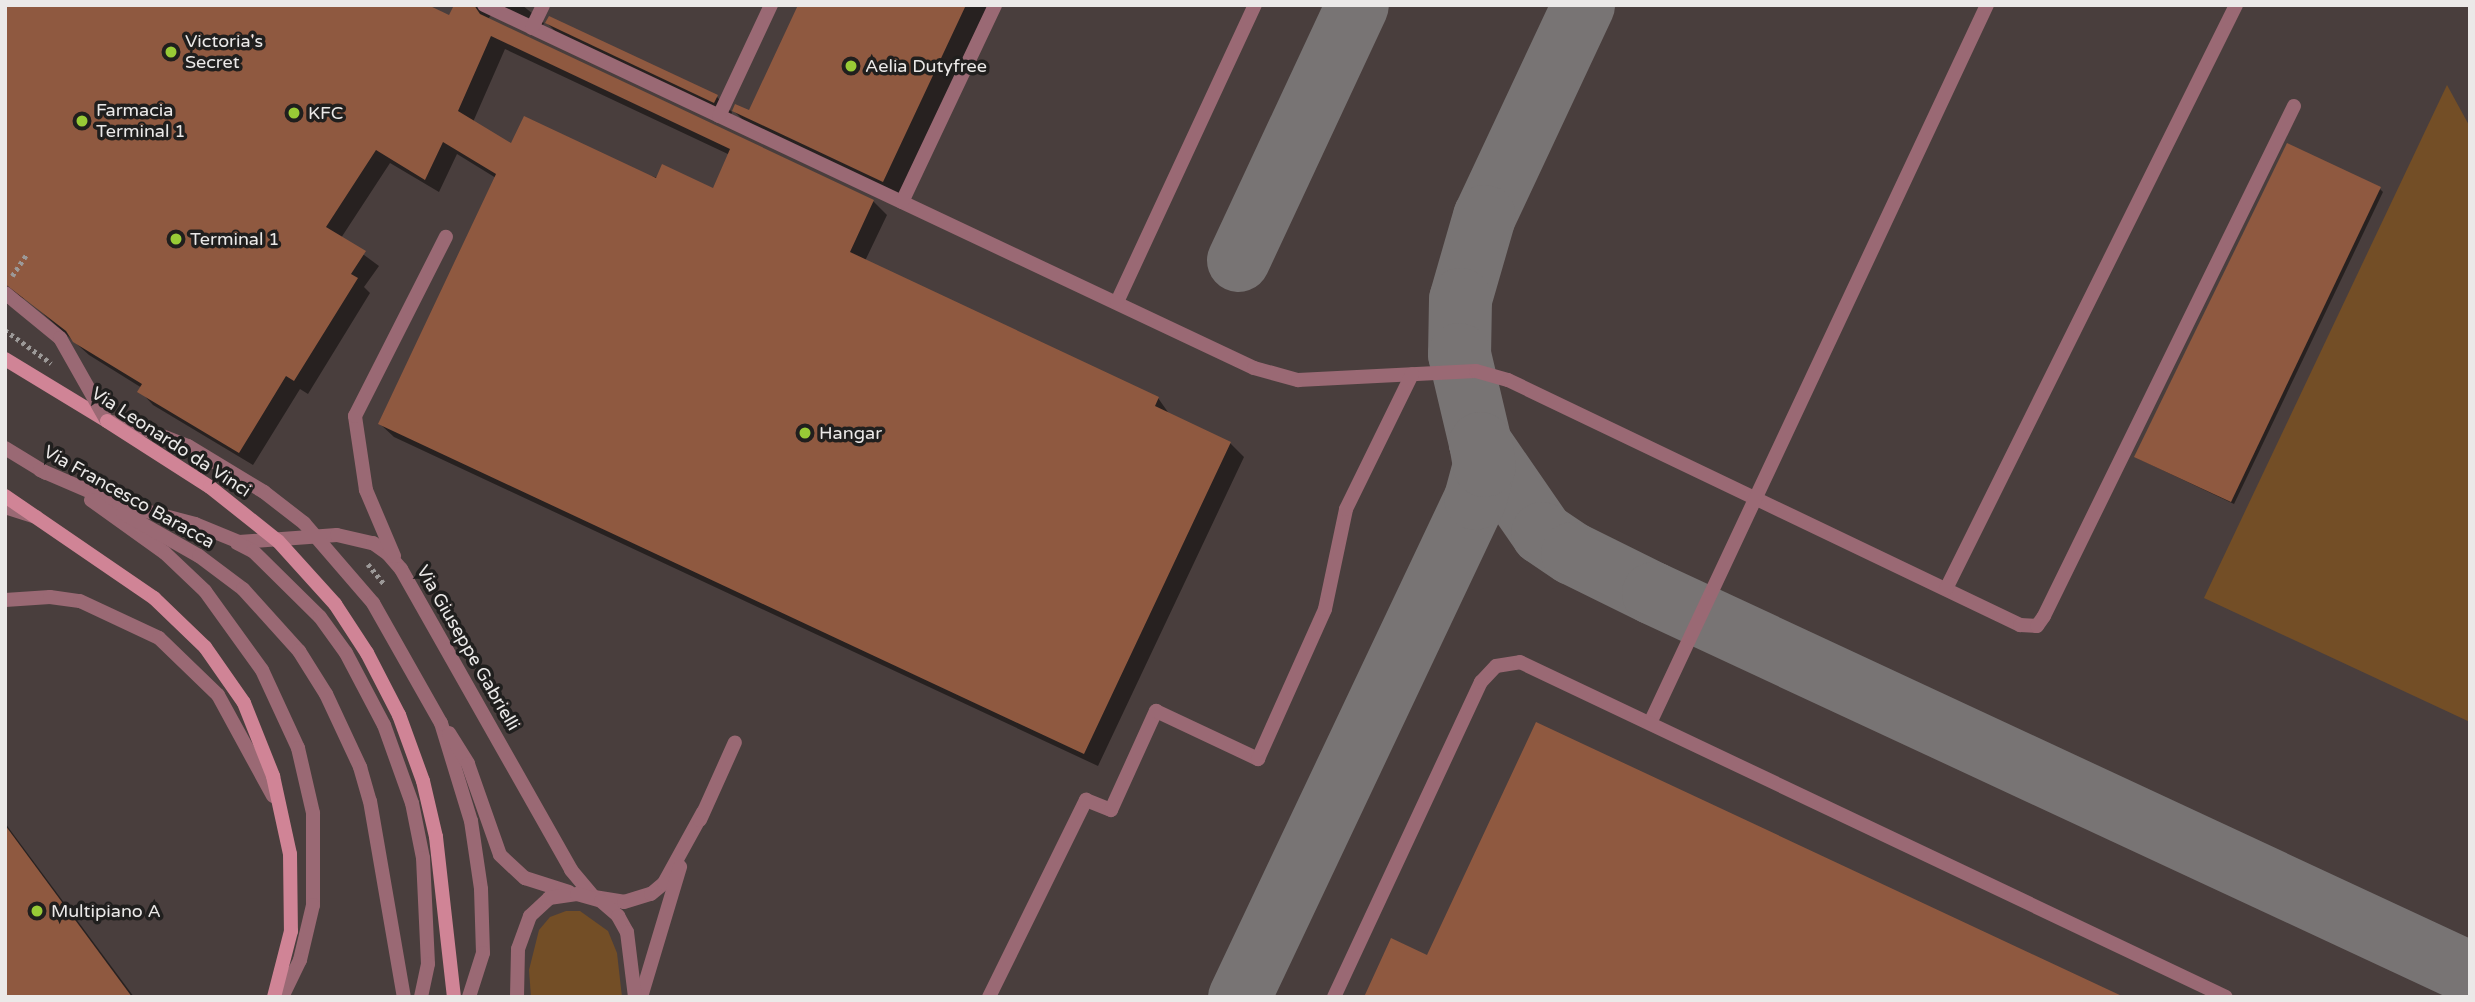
<!DOCTYPE html>
<html>
<head>
<meta charset="utf-8">
<style>
  body { margin:0 }
  #map { position:relative; width:2475px; height:1002px; overflow:hidden; background:#3b3736; font-family:"Varela Round",sans-serif }
  div>[style] { position:absolute }
  .built>* { inset:0; background:#493e3d }
  .green>* { inset:0; background:#734e26 }
  .shadow>* { inset:0; background:#0007 }
  .taxiway>* { height:63px; margin:-31.5px; padding:0 31.5px; transform-origin:31.5px; border-radius:31.5px; background:#787474 }
  .building>* { inset:0; background:#8f5940 }
  .path>* { height:4.5px; margin-top:-2.25px; transform-origin:0; background:repeating-linear-gradient(90deg,#9c9998 0 3.5px,transparent 0 7px) }
  .service>* { height:14px; margin:-7px; padding:0 7px; transform-origin:7px; border-radius:7px; background:#9a6974 }
  .minor>* { height:14px; margin:-7px; padding:0 7px; transform-origin:7px; border-radius:7px; background:#9a6974 }
  .tertiary>* { height:14px; margin:-7px; padding:0 7px; transform-origin:7px; border-radius:7px; background:#9a6974 }
  .secondary>* { height:14px; margin:-7px; padding:0 7px; transform-origin:7px; border-radius:7px; background:#d08496 }
  .service-bridge>* { height:14px; margin:-7px; padding:0 7px; transform-origin:7px; border-radius:7px; background:#9a6974 }
  .minor-bridge>* { height:14px; margin:-7px; padding:0 7px; transform-origin:7px; border-radius:7px; background:#9a6974 }
  .secondary-bridge>* { height:14px; margin:-7px; padding:0 7px; transform-origin:7px; border-radius:7px; background:#d08496 }
  .dots>* { width:19px; height:19px; translate:-50% -50%; box-sizing:border-box; border:4px solid #201f1e; border-radius:50% }
  span { translate:-50% -50%; white-space:nowrap; text-align:center; line-height:1.15; -webkit-text-stroke:7px #201f1e; paint-order:stroke }
  .poi-label { font-size:18px; color:#ebe9e8 }
  .left { translate:0 -50%; text-align:left }
  .street-label { font-size:18px; color:#ebe9e8 }
  .frame { position:absolute; inset:0; border:7px solid #ebe9e8; pointer-events:none }
</style>
</head>
<body>
<div id="map">
  <div class="built">
    <i style="clip-path:polygon(5px 5px,2470px 5px,2470px 997px,5px 997px)"></i>
  </div>
  <div class="green">
    <i style="clip-path:polygon(2447px 85px,2470px 127px,2470px 722px,2204px 598px)"></i>
    <i style="clip-path:polygon(566px 911px,580px 911px,608px 931px,617px 953px,622px 997px,531px 997px,529px 970px,539px 930px,550px 917px)"></i>
  </div>
  <div class="shadow">
    <i style="clip-path:polygon(evenodd,5px 5px,449px 17px,456px 5px,522px 5px,544px 23px,542px 27px,497px 8px,488px 19px,873px 201px,887px 215px,865px 261px,1158px 398px,1170px 415px,1230px 443px,1244px 457px,1098px 766px,394px 437px,380px 424px,496px 178px,457px 154px,439px 192px,390px 163px,341px 238px,379px 266px,364px 287px,370px 293px,308px 394px,300px 389px,253px 465px,153px 405px,140px 391px,142px 388px,89px 355px,27px 299px,15px 297px,10px 306px,5px 303px,5px 5px,505px 49px,730px 155px,713px 190px,512px 145px,473px 122px,505px 49px)"></i>
    <i style="clip-path:polygon(800px 5px,988px 5px,898px 196px,749px 126px,734px 111px,750px 112px)"></i>
    <i style="clip-path:polygon(547px 23px,717px 97px,732px 112px,730px 117px,562px 38px)"></i>
    <i style="clip-path:polygon(2380px 189px,2383px 192px,2234px 504px,2139px 459px)"></i>
    <i style="clip-path:polygon(5px 823px,134px 997px,5px 997px)"></i>
  </div>
  <div class="taxiway">
    <i style="left:1583px;top:5px;width:233px;rotate:115.1deg"></i>
    <i style="left:1484px;top:216px;width:86px;rotate:106.1deg"></i>
    <i style="left:1460px;top:299px;width:55px;rotate:91deg"></i>
    <i style="left:1459px;top:354px;width:91px;rotate:76.7deg"></i>
    <i style="left:1480px;top:443px;width:109px;rotate:55.4deg"></i>
    <i style="left:1542px;top:533px;width:36px;rotate:34deg"></i>
    <i style="left:1572px;top:553px;width:90px;rotate:26.3deg"></i>
    <i style="left:1653px;top:593px;width:901px;rotate:24.94deg"></i>
    <i style="left:1238px;top:260px;width:281px;rotate:-65deg"></i>
    <i style="left:1239px;top:997px;width:552px;rotate:-64.69deg"></i>
    <i style="left:1475px;top:498px;width:34px;rotate:-75deg"></i>
    <i style="left:1484px;top:465px;width:22px;rotate:-100deg"></i>
  </div>
  <div class="building">
    <i style="clip-path:polygon(evenodd,5px 5px,428px 5px,449px 15px,454px 5px,474px 5px,480px 14px,874px 200px,850px 252px,1159px 397px,1155px 406px,1231px 442px,1084px 754px,378px 424px,496px 174px,443px 142px,425px 180px,376px 150px,326px 227px,366px 251px,351px 274px,358px 278px,294px 381px,286px 376px,239px 453px,137px 392px,142px 384px,73px 342px,66px 331px,5px 284px,5px 5px,491px 36px,730px 149px,713px 188px,662px 164px,656px 178px,524px 116px,511px 143px,458px 111px,491px 36px)"></i>
    <i style="clip-path:polygon(798px 5px,966px 5px,883px 182px,732px 111px,735px 104px,749px 110px)"></i>
    <i style="clip-path:polygon(549px 16px,718px 95px,714px 103px,545px 23px)"></i>
    <i style="clip-path:polygon(2287px 143px,2381px 187px,2231px 502px,2134px 457px)"></i>
    <i style="clip-path:polygon(1536px 722px,2124px 997px,1364px 997px,1391px 938px,1427px 955px)"></i>
    <i style="clip-path:polygon(5px 825px,132px 997px,5px 997px)"></i>
  </div>
  <div class="path">
    <i style="left:12px;top:276px;width:25px;rotate:-56deg"></i>
    <i style="left:5px;top:330px;width:57px;rotate:35.7deg"></i>
    <i style="left:368px;top:564px;width:26px;rotate:51deg"></i>
  </div>
  <div class="service">
    <i style="left:484px;top:5px;width:851px;rotate:25.24deg"></i>
    <i style="left:1254px;top:368px;width:46px;rotate:15.3deg"></i>
    <i style="left:1298px;top:380px;width:178px;rotate:-2.9deg"></i>
    <i style="left:1476px;top:371px;width:33px;rotate:16deg"></i>
    <i style="left:1508px;top:380px;width:568px;rotate:25.57deg"></i>
    <i style="left:2020px;top:625px;width:17px;rotate:3deg"></i>
    <i style="left:2037px;top:626px;width:12px;rotate:-55deg"></i>
    <i style="left:2044px;top:616px;width:568px;rotate:-63.89deg"></i>
    <i style="left:532px;top:28px;width:25px;rotate:-64deg"></i>
    <i style="left:719px;top:116px;width:123px;rotate:-64.9deg"></i>
    <i style="left:902px;top:202px;width:218px;rotate:-64.7deg"></i>
    <i style="left:1117px;top:302px;width:327px;rotate:-65.1deg"></i>
    <i style="left:5px;top:448px;width:48px;rotate:31.4deg"></i>
    <i style="left:40px;top:470px;width:86px;rotate:23.3deg"></i>
    <i style="left:119px;top:504px;width:79px;rotate:14.7deg"></i>
    <i style="left:195px;top:524px;width:48px;rotate:22.2deg"></i>
    <i style="left:239px;top:542px;width:98px;rotate:-4.1deg"></i>
    <i style="left:337px;top:535px;width:37px;rotate:13deg"></i>
    <i style="left:373px;top:543px;width:19px;rotate:36deg"></i>
    <i style="left:388px;top:554px;width:20px;rotate:49deg"></i>
    <i style="left:401px;top:569px;width:346px;rotate:60.5deg"></i>
    <i style="left:571px;top:870px;width:35px;rotate:50deg"></i>
    <i style="left:594px;top:897px;width:30px;rotate:9deg"></i>
    <i style="left:624px;top:902px;width:28px;rotate:-17deg"></i>
    <i style="left:651px;top:894px;width:17px;rotate:-40deg"></i>
    <i style="left:664px;top:883px;width:81px;rotate:-61.2deg"></i>
    <i style="left:91px;top:500px;width:91px;rotate:35.6deg"></i>
    <i style="left:165px;top:553px;width:55px;rotate:43.5deg"></i>
    <i style="left:205px;top:591px;width:97px;rotate:54.2deg"></i>
    <i style="left:262px;top:670px;width:86px;rotate:65.2deg"></i>
    <i style="left:298px;top:748px;width:67px;rotate:77deg"></i>
    <i style="left:313px;top:813px;width:92px;rotate:90deg"></i>
    <i style="left:313px;top:905px;width:57px;rotate:103.3deg"></i>
    <i style="left:300px;top:960px;width:41px;rotate:115.9deg"></i>
    <i style="left:5px;top:507px;width:33px;rotate:18deg"></i>
    <i style="left:123px;top:513px;width:87px;rotate:29.5deg"></i>
    <i style="left:199px;top:556px;width:55px;rotate:36.9deg"></i>
    <i style="left:243px;top:589px;width:84px;rotate:47.9deg"></i>
    <i style="left:299px;top:651px;width:51px;rotate:57.9deg"></i>
    <i style="left:326px;top:694px;width:81px;rotate:65deg"></i>
    <i style="left:360px;top:767px;width:35px;rotate:74deg"></i>
    <i style="left:370px;top:801px;width:199px;rotate:80.2deg"></i>
    <i style="left:237px;top:543px;width:18px;rotate:27deg"></i>
    <i style="left:253px;top:551px;width:94px;rotate:44.6deg"></i>
    <i style="left:320px;top:617px;width:44px;rotate:54.2deg"></i>
    <i style="left:346px;top:653px;width:81px;rotate:62.2deg"></i>
    <i style="left:384px;top:725px;width:83px;rotate:70.3deg"></i>
    <i style="left:412px;top:803px;width:56px;rotate:78.7deg"></i>
    <i style="left:423px;top:858px;width:106px;rotate:87.3deg"></i>
    <i style="left:428px;top:964px;width:34px;rotate:102deg"></i>
    <i style="left:394px;top:556px;width:72px;rotate:-113deg"></i>
    <i style="left:366px;top:490px;width:75px;rotate:-98.5deg"></i>
    <i style="left:355px;top:416px;width:201px;rotate:-63.1deg"></i>
    <i style="left:1946px;top:589px;width:652px;rotate:-63.59deg"></i>
    <i style="left:1650px;top:723px;width:793px;rotate:-64.86deg"></i>
    <i style="left:700px;top:820px;width:85px;rotate:-65.8deg"></i>
    <i style="left:641px;top:997px;width:136px;rotate:-73.3deg"></i>
    <i style="left:989px;top:997px;width:220px;rotate:-63.8deg"></i>
    <i style="left:1086px;top:800px;width:27px;rotate:22deg"></i>
    <i style="left:1111px;top:810px;width:109px;rotate:-65.6deg"></i>
    <i style="left:1156px;top:711px;width:113px;rotate:25.2deg"></i>
    <i style="left:1258px;top:759px;width:164px;rotate:-65.9deg"></i>
    <i style="left:1325px;top:609px;width:102px;rotate:-78.1deg"></i>
    <i style="left:1346px;top:509px;width:150px;rotate:-63.9deg"></i>
    <i style="left:1334px;top:997px;width:348px;rotate:-65deg"></i>
    <i style="left:1481px;top:682px;width:22px;rotate:-47deg"></i>
    <i style="left:1496px;top:666px;width:24px;rotate:-9deg"></i>
    <i style="left:1520px;top:662px;width:781px;rotate:25.38deg"></i>
  </div>
  <div class="minor">
    <i style="left:441px;top:723px;width:102px;rotate:73deg"></i>
    <i style="left:471px;top:821px;width:69px;rotate:81.6deg"></i>
    <i style="left:481px;top:889px;width:64px;rotate:88.2deg"></i>
    <i style="left:483px;top:953px;width:46px;rotate:107.7deg"></i>
    <i style="left:449px;top:733px;width:36px;rotate:58deg"></i>
    <i style="left:468px;top:764px;width:96px;rotate:70.6deg"></i>
    <i style="left:500px;top:855px;width:34px;rotate:43deg"></i>
    <i style="left:525px;top:878px;width:46px;rotate:17.7deg"></i>
    <i style="left:517px;top:997px;width:48px;rotate:-88.8deg"></i>
    <i style="left:518px;top:949px;width:35px;rotate:-70deg"></i>
    <i style="left:530px;top:916px;width:26px;rotate:-43deg"></i>
    <i style="left:549px;top:898px;width:28px;rotate:-8deg"></i>
    <i style="left:577px;top:894px;width:25px;rotate:16deg"></i>
    <i style="left:601px;top:901px;width:23px;rotate:41deg"></i>
    <i style="left:618px;top:916px;width:18px;rotate:61deg"></i>
    <i style="left:627px;top:932px;width:65px;rotate:83deg"></i>
  </div>
  <div class="tertiary">
    <i style="left:5px;top:600px;width:45px;rotate:-3.8deg"></i>
    <i style="left:50px;top:597px;width:30px;rotate:8deg"></i>
    <i style="left:80px;top:601px;width:87px;rotate:25.1deg"></i>
    <i style="left:159px;top:638px;width:82px;rotate:44deg"></i>
    <i style="left:218px;top:695px;width:115px;rotate:61.4deg"></i>
  </div>
  <div class="secondary">
    <i style="left:5px;top:359px;width:119px;rotate:31.3deg"></i>
    <i style="left:5px;top:496px;width:181px;rotate:34.4deg"></i>
    <i style="left:154px;top:598px;width:71px;rotate:43.9deg"></i>
    <i style="left:205px;top:647px;width:68px;rotate:55.1deg"></i>
    <i style="left:244px;top:703px;width:79px;rotate:68.3deg"></i>
    <i style="left:273px;top:776px;width:80px;rotate:77.7deg"></i>
    <i style="left:290px;top:854px;width:77px;rotate:89.3deg"></i>
    <i style="left:291px;top:931px;width:68px;rotate:104.4deg"></i>
  </div>
  <div class="service-bridge">
    <i style="left:5px;top:293px;width:71px;rotate:39.3deg"></i>
    <i style="left:60px;top:338px;width:95px;rotate:60.5deg"></i>
  </div>
  <div class="minor-bridge">
    <i style="left:107px;top:421px;width:38px;rotate:12deg"></i>
    <i style="left:144px;top:429px;width:47px;rotate:21.1deg"></i>
    <i style="left:188px;top:446px;width:89px;rotate:31.2deg"></i>
    <i style="left:264px;top:492px;width:51px;rotate:37.8deg"></i>
    <i style="left:304px;top:523px;width:106px;rotate:49.2deg"></i>
    <i style="left:373px;top:603px;width:138px;rotate:60.5deg"></i>
  </div>
  <div class="secondary-bridge">
    <i style="left:107px;top:421px;width:122px;rotate:32.7deg"></i>
    <i style="left:210px;top:487px;width:87px;rotate:38.5deg"></i>
    <i style="left:278px;top:541px;width:85px;rotate:47.9deg"></i>
    <i style="left:335px;top:604px;width:59px;rotate:56.9deg"></i>
    <i style="left:367px;top:653px;width:70px;rotate:62.7deg"></i>
    <i style="left:399px;top:715px;width:70px;rotate:70deg"></i>
    <i style="left:423px;top:781px;width:57px;rotate:76.9deg"></i>
    <i style="left:436px;top:837px;width:161px;rotate:83.6deg"></i>
  </div>
  <div class="dots">
    <i style="left:171px;top:52px;background:#98cb36"></i>
    <i style="left:851px;top:66px;background:#98cb36"></i>
    <i style="left:294px;top:113px;background:#98cb36"></i>
    <i style="left:82px;top:121px;background:#98cb36"></i>
    <i style="left:176px;top:239px;background:#98cb36"></i>
    <i style="left:805px;top:433px;background:#98cb36"></i>
    <i style="left:37px;top:911px;background:#98cb36"></i>
  </div>
  <div class="poi-label">
    <span class="left" style="left:185px;top:52px">Victoria's<br>Secret</span>
    <span class="left" style="left:865px;top:66px">Aelia Dutyfree</span>
    <span class="left" style="left:96px;top:121px">Farmacia<br>Terminal 1</span>
    <span class="left" style="left:308px;top:113px">KFC</span>
    <span class="left" style="left:190px;top:239px">Terminal 1</span>
    <span class="left" style="left:819px;top:433px">Hangar</span>
    <span class="left" style="left:51px;top:911px">Multipiano A</span>
  </div>
  <div class="street-label">
    <span style="left:171px;top:442px;rotate:33deg">Via Leonardo da Vinci</span>
    <span style="left:129px;top:497px;rotate:29deg">Via Francesco Baracca</span>
    <span style="left:468px;top:648px;rotate:60deg">Via Giuseppe Gabrielli</span>
  </div>
  <div class="frame"></div>
</div>
</body>
</html>
